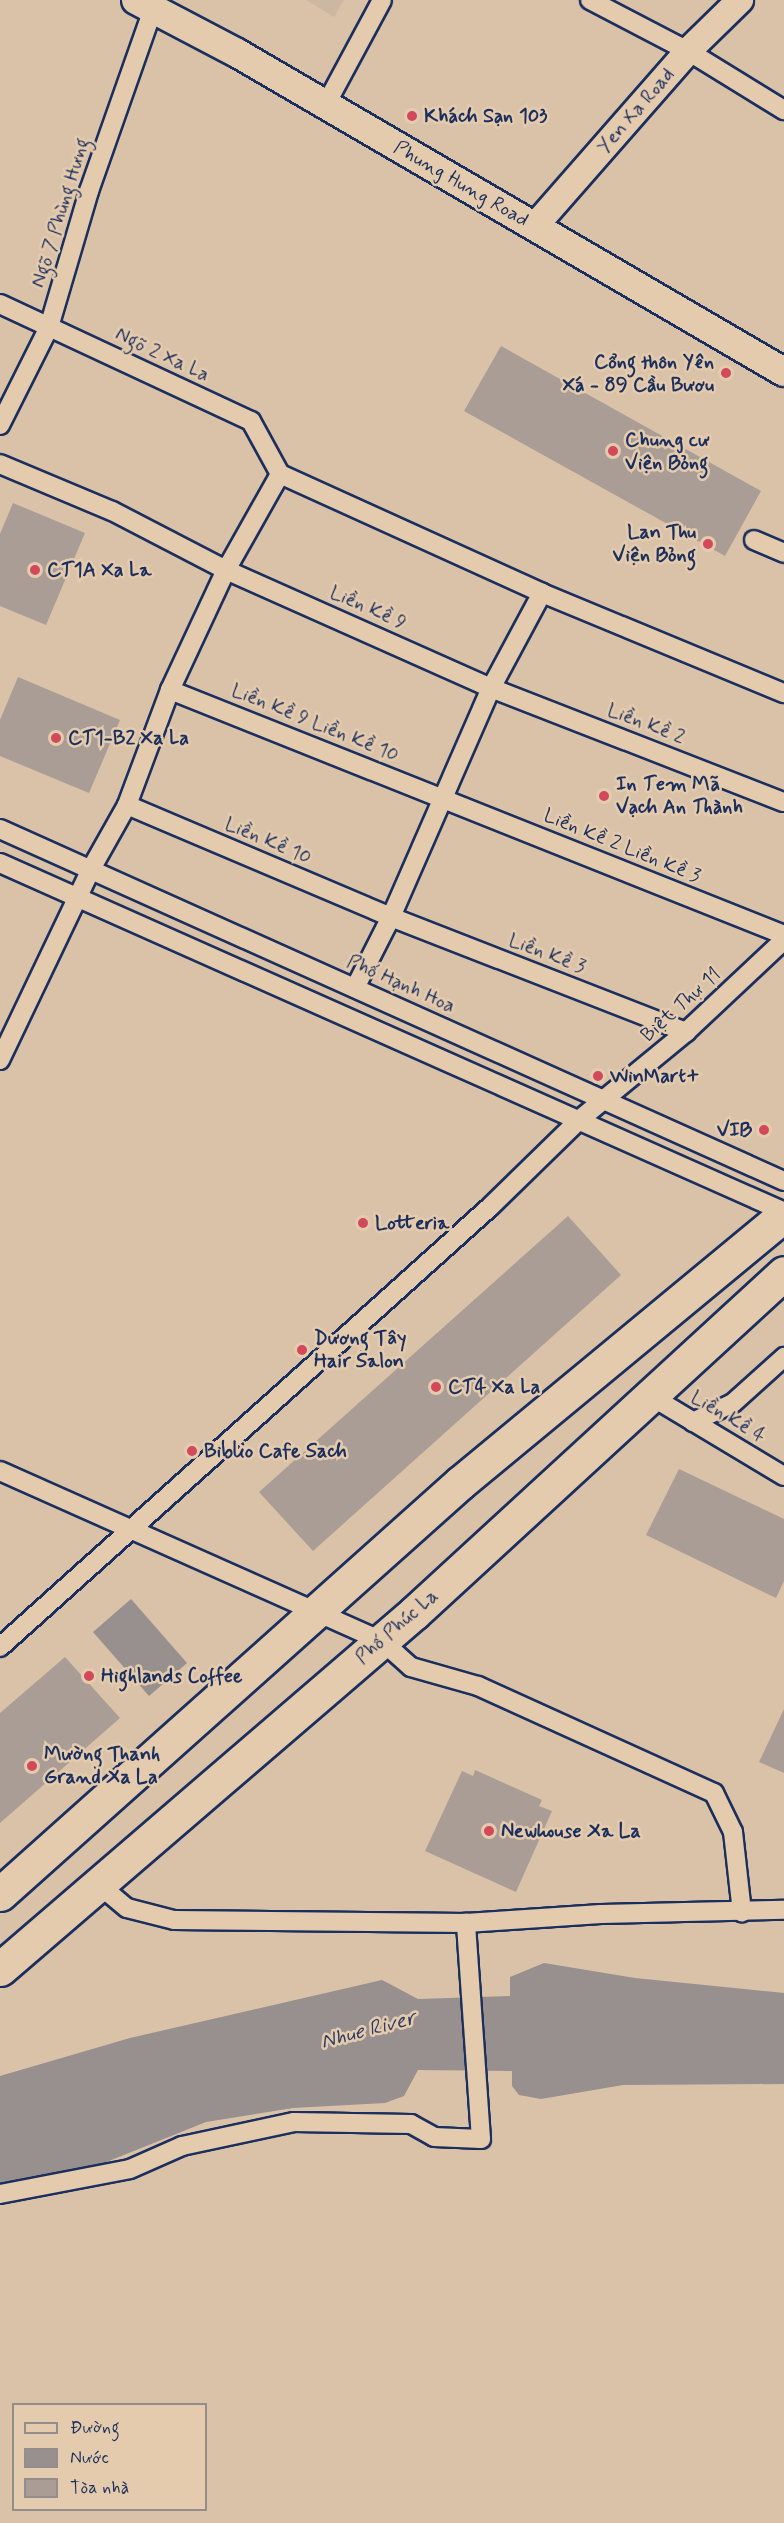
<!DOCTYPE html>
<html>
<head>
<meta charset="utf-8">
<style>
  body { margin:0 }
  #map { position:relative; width:784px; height:2523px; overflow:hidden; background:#d9c2a8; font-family:Mynerve,sans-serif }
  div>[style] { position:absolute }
  .built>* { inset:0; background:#cbb7a2 }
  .water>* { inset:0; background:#988f8f }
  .building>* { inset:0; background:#aa9d95 }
  .roads { filter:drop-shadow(2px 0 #1b2f5e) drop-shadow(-2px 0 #1b2f5e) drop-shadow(0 2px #1b2f5e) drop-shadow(0 -2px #1b2f5e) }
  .street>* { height:18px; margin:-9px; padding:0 9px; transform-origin:9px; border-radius:9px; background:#e5cbad }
  .secondary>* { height:26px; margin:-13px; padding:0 13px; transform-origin:13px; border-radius:13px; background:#e5cbad }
  .primary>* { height:28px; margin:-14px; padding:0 14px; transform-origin:14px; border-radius:14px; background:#e5cbad }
  .highway>* { height:33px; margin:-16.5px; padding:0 16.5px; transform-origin:16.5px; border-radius:16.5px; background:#e5cbad }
  .dots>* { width:16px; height:16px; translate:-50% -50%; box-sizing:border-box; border:3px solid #e5cbad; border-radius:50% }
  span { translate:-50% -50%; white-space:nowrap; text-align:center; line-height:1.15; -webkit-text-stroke:5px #e5cbad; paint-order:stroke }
  .street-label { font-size:20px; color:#1b2f5e }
  .poi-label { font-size:20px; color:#1b2f5e; font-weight:700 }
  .left { translate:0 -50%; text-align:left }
  .right { translate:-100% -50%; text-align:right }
  .water-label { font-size:21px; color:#2e3d65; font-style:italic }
  .legend { position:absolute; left:12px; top:2403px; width:195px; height:108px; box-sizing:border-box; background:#e5cbad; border:2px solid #948d8d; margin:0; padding:8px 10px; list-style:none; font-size:18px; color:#1b2f5e }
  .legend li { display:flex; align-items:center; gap:12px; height:30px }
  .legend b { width:30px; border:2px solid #948d8d }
</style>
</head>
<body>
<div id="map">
  <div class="built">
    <i style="clip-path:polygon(306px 0,344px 0,334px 17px)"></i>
  </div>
  <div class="water">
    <i style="clip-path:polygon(131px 1599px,187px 1663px,149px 1696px,93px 1632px)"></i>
    <i style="clip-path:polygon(544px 1963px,635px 1978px,784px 1993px,784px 2084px,623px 2085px,541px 2099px,519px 2095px,512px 2086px,512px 2071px,418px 2070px,404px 2096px,385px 2103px,293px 2108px,206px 2122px,89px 2169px,0 2184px,0 2076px,130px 2038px,382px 1980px,418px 1999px,510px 1996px,510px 1977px)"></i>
  </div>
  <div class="building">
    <i style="clip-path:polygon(501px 346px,761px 491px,725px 556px,464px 411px)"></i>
    <i style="clip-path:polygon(13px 503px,85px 533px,46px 625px,0 606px,0 534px)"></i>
    <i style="clip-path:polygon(18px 677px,120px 720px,89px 793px,0 756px,0 720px)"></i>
    <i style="clip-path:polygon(568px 1216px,621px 1275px,313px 1551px,259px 1492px)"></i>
    <i style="clip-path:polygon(679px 1469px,784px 1519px,784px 1581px,776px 1598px,646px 1535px)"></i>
    <i style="clip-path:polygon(65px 1657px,120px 1718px,0 1823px,0 1713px)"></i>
    <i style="clip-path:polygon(784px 1709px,784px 1773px,759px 1762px)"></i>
    <i style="clip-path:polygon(475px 1770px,542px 1800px,539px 1806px,552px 1811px,516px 1892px,425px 1851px,462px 1771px,473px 1776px)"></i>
  </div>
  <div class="roads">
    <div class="street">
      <i style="left:590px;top:0;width:110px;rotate:27.5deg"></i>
      <i style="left:688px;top:51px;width:113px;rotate:31.6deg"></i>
      <i style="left:325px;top:106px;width:120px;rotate:-61.7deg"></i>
      <i style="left:0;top:304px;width:277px;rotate:25deg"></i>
      <i style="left:251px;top:421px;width:60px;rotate:61.3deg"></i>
      <i style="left:0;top:425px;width:110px;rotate:-63.4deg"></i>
      <i style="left:49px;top:327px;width:142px;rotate:-73.6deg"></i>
      <i style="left:89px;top:191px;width:193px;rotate:-70.6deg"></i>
      <i style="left:0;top:464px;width:121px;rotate:22.8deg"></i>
      <i style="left:112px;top:511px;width:128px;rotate:27.4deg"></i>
      <i style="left:226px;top:570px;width:290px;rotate:24deg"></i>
      <i style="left:491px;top:688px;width:314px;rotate:21.3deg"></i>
      <i style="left:280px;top:474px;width:288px;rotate:24.4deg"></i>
      <i style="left:542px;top:593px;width:262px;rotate:22.5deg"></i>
      <i style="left:754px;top:540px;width:33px;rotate:23deg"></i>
      <i style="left:170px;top:690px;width:661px;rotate:21.75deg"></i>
      <i style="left:127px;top:805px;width:287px;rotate:23deg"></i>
      <i style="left:391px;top:917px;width:317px;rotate:21.3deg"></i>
      <i style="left:0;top:829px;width:859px;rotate:24.18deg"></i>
      <i style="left:0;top:863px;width:854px;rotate:23.98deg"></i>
      <i style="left:355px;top:988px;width:80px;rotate:-63.1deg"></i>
      <i style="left:391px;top:917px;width:250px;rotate:-66.4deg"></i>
      <i style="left:491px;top:688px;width:108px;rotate:-61.8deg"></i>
      <i style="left:0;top:1060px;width:212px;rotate:-64.5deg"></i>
      <i style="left:91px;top:869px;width:73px;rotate:-60.6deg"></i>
      <i style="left:127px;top:805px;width:123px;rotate:-69.5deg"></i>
      <i style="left:170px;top:690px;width:132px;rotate:-65deg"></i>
      <i style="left:226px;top:570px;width:110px;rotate:-60.6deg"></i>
      <i style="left:649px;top:1395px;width:157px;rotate:31deg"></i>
      <i style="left:693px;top:1422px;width:44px;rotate:-25.4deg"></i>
      <i style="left:733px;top:1403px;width:69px;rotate:-42deg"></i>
      <i style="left:0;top:1471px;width:418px;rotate:24deg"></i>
      <i style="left:382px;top:1641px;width:39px;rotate:42deg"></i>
      <i style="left:411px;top:1667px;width:70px;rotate:15.8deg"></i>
      <i style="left:478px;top:1686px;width:259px;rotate:24.4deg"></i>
      <i style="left:714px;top:1793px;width:43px;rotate:64deg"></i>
      <i style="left:733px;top:1832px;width:81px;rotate:83.6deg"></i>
      <i style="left:0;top:1647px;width:660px;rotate:-41.93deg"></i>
      <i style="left:491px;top:1206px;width:123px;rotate:-44.3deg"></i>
      <i style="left:579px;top:1120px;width:139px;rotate:-39.4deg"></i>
      <i style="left:686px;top:1032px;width:134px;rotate:-43.2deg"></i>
      <i style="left:97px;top:1883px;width:39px;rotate:40deg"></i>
      <i style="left:127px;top:1908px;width:49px;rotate:14.3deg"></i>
      <i style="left:174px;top:1920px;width:292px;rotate:0.6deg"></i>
      <i style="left:466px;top:1923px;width:135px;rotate:-3.8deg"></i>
      <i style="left:601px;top:1914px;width:183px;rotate:-1.3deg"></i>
      <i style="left:0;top:2194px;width:132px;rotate:-10.9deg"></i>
      <i style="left:130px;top:2169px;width:57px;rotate:-23.9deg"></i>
      <i style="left:182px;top:2146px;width:115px;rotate:-12.1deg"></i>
      <i style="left:294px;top:2122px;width:117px;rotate:1deg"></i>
      <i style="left:411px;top:2124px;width:26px;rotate:29deg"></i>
      <i style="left:434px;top:2137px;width:47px;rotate:2.4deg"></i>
      <i style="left:481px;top:2139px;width:217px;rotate:-94deg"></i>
    </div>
    <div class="secondary">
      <i style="left:535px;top:226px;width:232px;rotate:-48.8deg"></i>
      <i style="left:688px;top:51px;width:73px;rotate:-44.4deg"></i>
    </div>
    <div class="primary">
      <i style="left:136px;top:0;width:114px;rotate:27.7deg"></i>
      <i style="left:237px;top:53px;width:633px;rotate:30.25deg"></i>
    </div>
    <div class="highway">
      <i style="left:0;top:1894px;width:617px;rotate:-41.78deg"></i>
      <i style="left:460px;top:1483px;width:415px;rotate:-39.6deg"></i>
      <i style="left:0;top:1969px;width:546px;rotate:-40.69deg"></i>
      <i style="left:414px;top:1613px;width:502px;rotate:-42.58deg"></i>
    </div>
  </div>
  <div class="dots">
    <i style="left:412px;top:116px;background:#d1495b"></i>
    <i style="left:726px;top:373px;background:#d1495b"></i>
    <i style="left:613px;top:451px;background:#d1495b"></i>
    <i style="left:708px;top:544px;background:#d1495b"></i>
    <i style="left:35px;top:570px;background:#d1495b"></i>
    <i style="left:56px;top:738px;background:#d1495b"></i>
    <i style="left:604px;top:796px;background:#d1495b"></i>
    <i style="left:598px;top:1076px;background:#d1495b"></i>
    <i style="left:764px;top:1130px;background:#d1495b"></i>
    <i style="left:363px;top:1223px;background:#d1495b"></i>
    <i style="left:302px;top:1350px;background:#d1495b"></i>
    <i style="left:436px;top:1387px;background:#d1495b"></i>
    <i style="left:192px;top:1451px;background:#d1495b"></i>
    <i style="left:89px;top:1676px;background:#d1495b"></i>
    <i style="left:32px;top:1766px;background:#d1495b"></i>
    <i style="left:489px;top:1831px;background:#d1495b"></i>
  </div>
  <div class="street-label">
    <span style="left:636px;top:111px;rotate:-49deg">Yen Xa Road</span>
    <span style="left:461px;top:184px;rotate:30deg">Phung Hung Road</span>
    <span style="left:61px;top:213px;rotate:-73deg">Ngõ 7 Phùng Hưng</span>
    <span style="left:162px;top:355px;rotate:25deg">Ngõ 2 Xa La</span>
    <span style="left:368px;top:608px;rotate:24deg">Liền Kề 9</span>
    <span style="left:315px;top:723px;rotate:22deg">Liền Kề 9 Liền Kề 10</span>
    <span style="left:646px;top:724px;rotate:21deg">Liền Kề 2</span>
    <span style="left:268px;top:841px;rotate:23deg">Liền Kề 10</span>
    <span style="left:622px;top:846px;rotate:22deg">Liền Kề 2 Liền Kề 3</span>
    <span style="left:547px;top:954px;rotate:21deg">Liền Kề 3</span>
    <span style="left:401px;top:984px;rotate:24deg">Phố Hạnh Hoa</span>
    <span style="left:681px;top:1005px;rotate:-42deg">Biệt Thự 11</span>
    <span style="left:728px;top:1417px;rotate:31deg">Liền Kề 4</span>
    <span style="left:397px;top:1627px;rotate:-41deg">Phố Phúc La</span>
  </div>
  <div class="poi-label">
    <span class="left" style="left:424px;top:116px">Khách Sạn 103</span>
    <span class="right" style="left:714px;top:374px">Cổng thôn Yên<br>Xá - 89 Cầu Bươu</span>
    <span class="left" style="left:625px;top:452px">Chung cư<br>Viện Bỏng</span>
    <span class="right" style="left:696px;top:544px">Lan Thu<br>Viện Bỏng</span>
    <span class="left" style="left:47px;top:570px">CT1A Xa La</span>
    <span class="left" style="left:68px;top:738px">CT1-B2 Xa La</span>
    <span class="left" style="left:616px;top:796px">In Tem Mã<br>Vạch An Thành</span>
    <span class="left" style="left:610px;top:1076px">WinMart+</span>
    <span class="right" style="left:752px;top:1130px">VIB</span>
    <span class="left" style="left:375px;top:1223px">Lotteria</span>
    <span class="left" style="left:314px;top:1350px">Dương Tây<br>Hair Salon</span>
    <span class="left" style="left:448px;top:1387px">CT4 Xa La</span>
    <span class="left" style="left:204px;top:1451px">Biblio Cafe Sach</span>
    <span class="left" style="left:101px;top:1676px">Highlands Coffee</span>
    <span class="left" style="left:44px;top:1766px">Mường Thanh<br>Grand Xa La</span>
    <span class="left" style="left:501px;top:1831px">Newhouse Xa La</span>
  </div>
  <div class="water-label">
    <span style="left:368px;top:2030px;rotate:-15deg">Nhue River</span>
  </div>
  <ul class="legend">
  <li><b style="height:8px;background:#e5cbad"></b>Đường</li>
  <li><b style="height:16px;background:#988f8f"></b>Nước</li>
  <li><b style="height:16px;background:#aa9d95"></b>Tòa nhà</li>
  </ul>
</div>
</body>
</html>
